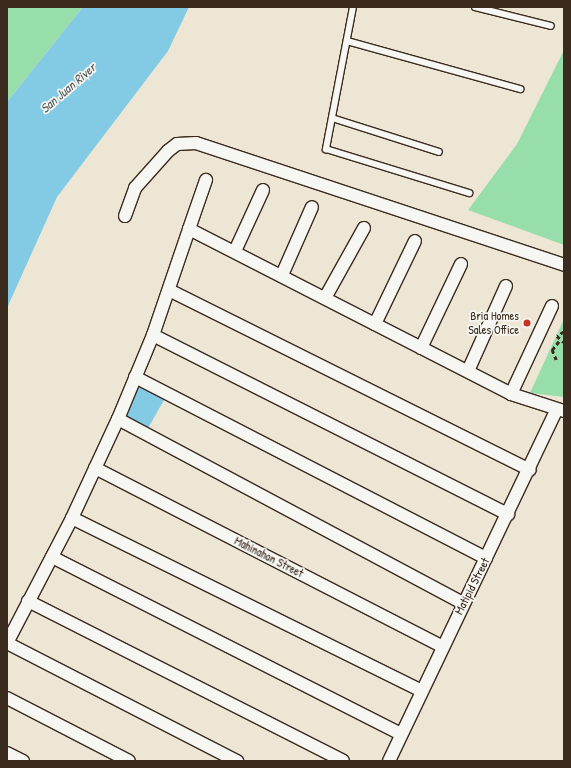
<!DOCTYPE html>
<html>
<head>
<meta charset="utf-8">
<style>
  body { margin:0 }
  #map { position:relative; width:571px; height:768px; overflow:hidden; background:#ede6d4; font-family:"Patrick Hand",sans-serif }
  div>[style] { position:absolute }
  .green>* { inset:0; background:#98deaa }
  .water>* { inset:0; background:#83cbe4 }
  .path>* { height:2.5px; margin-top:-1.25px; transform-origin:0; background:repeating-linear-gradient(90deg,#3b2a1e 0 4px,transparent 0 7px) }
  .roads { filter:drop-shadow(1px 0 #3b2a1e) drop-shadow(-1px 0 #3b2a1e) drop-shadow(0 1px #3b2a1e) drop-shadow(0 -1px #3b2a1e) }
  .lane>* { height:6px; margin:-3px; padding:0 3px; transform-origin:3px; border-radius:3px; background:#f6f6f2 }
  .street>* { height:12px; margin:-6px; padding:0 6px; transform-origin:6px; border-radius:6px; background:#f6f6f2 }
  .dots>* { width:11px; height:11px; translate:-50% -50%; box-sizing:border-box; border:2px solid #f6f6f2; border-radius:50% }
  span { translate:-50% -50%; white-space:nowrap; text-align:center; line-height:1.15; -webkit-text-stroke:3.5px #f6f6f2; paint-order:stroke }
  .poi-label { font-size:12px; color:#3b2a1e }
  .right { translate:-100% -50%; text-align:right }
  .street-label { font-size:12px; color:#3b2a1e }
  .water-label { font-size:13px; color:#515a59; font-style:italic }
  .frame { position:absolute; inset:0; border:8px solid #3b2a1e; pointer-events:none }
</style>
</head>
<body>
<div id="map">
  <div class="green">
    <i style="clip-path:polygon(7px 7px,83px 7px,7px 102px)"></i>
    <i style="clip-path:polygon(564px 50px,564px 245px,468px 210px,517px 144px)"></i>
    <i style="clip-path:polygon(564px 319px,564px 397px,530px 393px)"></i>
  </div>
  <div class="water">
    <i style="clip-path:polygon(83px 7px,189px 7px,168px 51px,57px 197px,7px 308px,7px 102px)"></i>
    <i style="clip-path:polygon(139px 387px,164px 400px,147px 430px,123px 420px)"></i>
  </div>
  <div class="path">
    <i style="left:564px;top:332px;width:8px;rotate:150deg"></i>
    <i style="left:557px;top:336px;width:9px;rotate:41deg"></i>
    <i style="left:556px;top:360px;width:11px;rotate:-112deg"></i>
    <i style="left:552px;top:350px;width:11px;rotate:-52deg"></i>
  </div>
  <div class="roads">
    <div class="lane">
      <i style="left:353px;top:7px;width:145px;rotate:100.8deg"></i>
      <i style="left:326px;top:149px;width:150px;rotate:17.1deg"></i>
      <i style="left:475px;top:7px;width:78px;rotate:14deg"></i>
      <i style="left:347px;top:41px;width:180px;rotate:15.5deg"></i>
      <i style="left:332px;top:118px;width:112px;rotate:17.6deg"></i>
    </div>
    <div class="street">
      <i style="left:125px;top:216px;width:30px;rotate:-70deg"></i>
      <i style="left:135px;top:188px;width:50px;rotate:-48.3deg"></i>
      <i style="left:168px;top:151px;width:11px;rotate:-38deg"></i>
      <i style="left:177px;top:144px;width:19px;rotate:-3deg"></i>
      <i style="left:196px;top:143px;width:388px;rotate:18.3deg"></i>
      <i style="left:189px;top:229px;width:52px;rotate:-70.9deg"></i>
      <i style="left:235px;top:251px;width:67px;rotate:-65.3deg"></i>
      <i style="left:282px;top:275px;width:74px;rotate:-66.2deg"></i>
      <i style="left:169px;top:290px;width:403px;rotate:26.5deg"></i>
      <i style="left:325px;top:298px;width:80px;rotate:-60.9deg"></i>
      <i style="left:375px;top:324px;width:92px;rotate:-64.3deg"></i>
      <i style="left:153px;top:335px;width:398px;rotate:26.8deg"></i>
      <i style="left:421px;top:348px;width:93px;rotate:-64.5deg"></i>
      <i style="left:468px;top:371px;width:93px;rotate:-65.9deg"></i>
      <i style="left:135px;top:377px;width:395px;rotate:27.3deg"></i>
      <i style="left:511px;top:394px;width:97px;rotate:-65deg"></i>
      <i style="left:118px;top:419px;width:391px;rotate:28.1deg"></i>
      <i style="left:95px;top:468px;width:391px;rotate:27.2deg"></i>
      <i style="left:72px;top:518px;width:390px;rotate:26.3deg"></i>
      <i style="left:52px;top:557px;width:391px;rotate:26.9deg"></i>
      <i style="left:28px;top:601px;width:353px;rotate:26.9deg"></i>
      <i style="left:7px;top:643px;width:141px;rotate:-62.5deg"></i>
      <i style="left:72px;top:518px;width:109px;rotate:-65.1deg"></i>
      <i style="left:118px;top:419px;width:91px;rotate:-67.4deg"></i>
      <i style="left:153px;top:335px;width:112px;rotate:-71.2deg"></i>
      <i style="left:189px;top:229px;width:362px;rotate:27.1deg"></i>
      <i style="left:511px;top:394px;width:56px;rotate:17.8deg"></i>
      <i style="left:7px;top:643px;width:259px;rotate:27.2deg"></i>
      <i style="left:7px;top:698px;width:137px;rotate:27.3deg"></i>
      <i style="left:7px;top:753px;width:18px;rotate:27deg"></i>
      <i style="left:389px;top:761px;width:388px;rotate:-64.5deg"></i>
    </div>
  </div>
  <div class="dots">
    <i style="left:527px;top:323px;background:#c8321e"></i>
  </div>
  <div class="poi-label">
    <span class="right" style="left:519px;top:323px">Bria Homes<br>Sales Office</span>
  </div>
  <div class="street-label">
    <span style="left:269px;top:557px;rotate:27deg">Mahinahon Street</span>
    <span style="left:472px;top:586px;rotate:-63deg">Matipid Street</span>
  </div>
  <div class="water-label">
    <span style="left:68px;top:88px;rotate:-41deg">San Juan River</span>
  </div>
  <div class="frame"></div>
</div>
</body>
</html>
